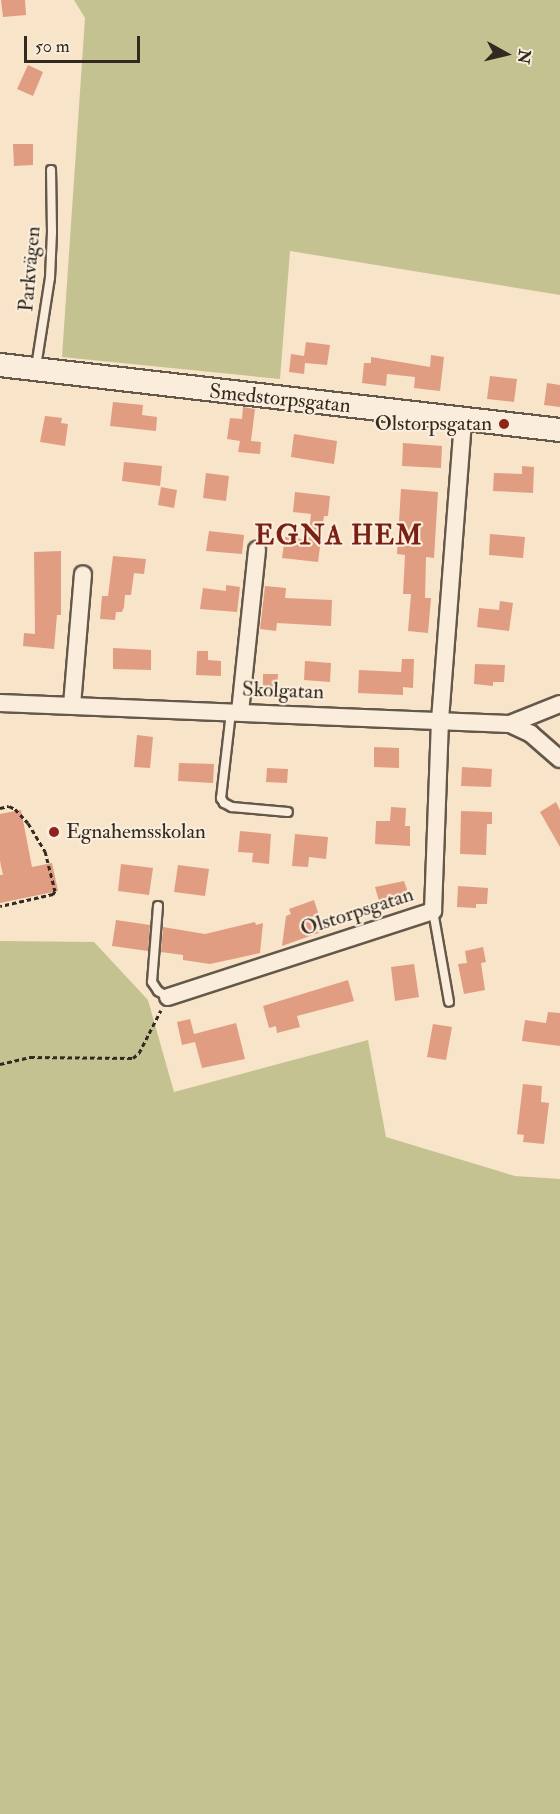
<!DOCTYPE html>
<html>
<head>
<meta charset="utf-8">
<style>
  body { margin:0 }
  #map { position:relative; width:560px; height:1814px; overflow:hidden; background:#f7e4c9; font-family:"IM FELL Double Pica",serif }
  div>[style] { position:absolute }
  .green>* { inset:0; background:#c5c291 }
  .building>* { inset:0; background:#e19d82 }
  .path>* { height:3px; margin-top:-1.5px; transform-origin:0; background:repeating-linear-gradient(90deg,#322a20 0 4.5px,transparent 0 7.5px) }
  .roads { filter:drop-shadow(2px 0 #63584a) drop-shadow(-2px 0 #63584a) drop-shadow(0 2px #63584a) drop-shadow(0 -2px #63584a) }
  .lane>* { height:8px; margin:-4px; padding:0 4px; transform-origin:4px; border-radius:4px; background:#faeddc }
  .street>* { height:16px; margin:-8px; padding:0 8px; transform-origin:8px; border-radius:8px; background:#faeddc }
  .secondary>* { height:22px; margin:-11px; padding:0 11px; transform-origin:11px; border-radius:11px; background:#faeddc }
  .dots>* { width:16px; height:16px; translate:-50% -50%; box-sizing:border-box; border:3px solid #faeddc; border-radius:50% }
  span { translate:-50% -50%; white-space:nowrap; text-align:center; line-height:1.15; -webkit-text-stroke:4.5px #faeddc; paint-order:stroke }
  .street-label { font-size:21px; color:#322a20 }
  .poi-label { font-size:21px; color:#322a20 }
  .right { translate:-100% -50%; text-align:right }
  .left { translate:0 -50%; text-align:left }
  .district-label { font-size:27px; color:#7a1f14; font-weight:700; letter-spacing:1.5px }
  .north { position:absolute; left:476px; top:24px; width:60px; height:60px; -webkit-text-stroke:4px #faeddc; paint-order:stroke; rotate:98deg; font-size:16px; font-weight:700; line-height:24px; text-align:center; color:#322a20 }
  .north::after { content:''; display:block; margin:auto; width:21px; height:27px; background:#322a20; clip-path:polygon(50% 0,100% 100%,50% 72%,0 100%) }
  .scale { position:absolute; left:24px; top:36px; width:116px; height:27px; box-sizing:border-box; border:3px solid #322a20; border-top:0; padding-left:8px; font-size:18px; line-height:21px; white-space:nowrap; color:#322a20; -webkit-text-stroke:4px #faeddc; paint-order:stroke }
</style>
</head>
<body>
<div id="map">
  <div class="green">
    <i style="clip-path:polygon(74px 0,560px 0,560px 295px,290px 251px,280px 379px,62px 357px,85px 18px)"></i>
    <i style="clip-path:polygon(0 941px,94px 942px,148px 1000px,174px 1092px,368px 1040px,386px 1137px,515px 1176px,560px 1179px,560px 1814px,0 1814px)"></i>
  </div>
  <div class="building">
    <i style="clip-path:polygon(1px 0,25px 0,26px 15px,3px 17px)"></i>
    <i style="clip-path:polygon(28px 65px,43px 72px,33px 96px,17px 89px)"></i>
    <i style="clip-path:polygon(13px 144px,33px 144px,33px 165px,14px 166px)"></i>
    <i style="clip-path:polygon(306px 342px,330px 345px,327px 365px,305px 363px,304px 374px,289px 372px,291px 354px,304px 356px)"></i>
    <i style="clip-path:polygon(431px 355px,444px 357px,440px 391px,414px 388px,415px 377px,387px 374px,386px 386px,362px 383px,364px 363px,371px 363px,371px 357px,430px 367px)"></i>
    <i style="clip-path:polygon(490px 376px,517px 379px,514px 402px,487px 399px)"></i>
    <i style="clip-path:polygon(547px 383px,560px 385px,560px 407px,544px 405px)"></i>
    <i style="clip-path:polygon(113px 402px,143px 405px,142px 415px,157px 417px,156px 431px,110px 426px)"></i>
    <i style="clip-path:polygon(243px 407px,255px 409px,251px 441px,261px 442px,260px 454px,238px 452px,240px 441px,227px 439px,230px 418px,242px 419px)"></i>
    <i style="clip-path:polygon(45px 416px,62px 418px,61px 423px,68px 424px,65px 446px,40px 442px)"></i>
    <i style="clip-path:polygon(294px 434px,337px 441px,334px 464px,291px 457px)"></i>
    <i style="clip-path:polygon(403px 443px,442px 446px,441px 468px,402px 466px)"></i>
    <i style="clip-path:polygon(124px 462px,162px 466px,160px 486px,122px 481px)"></i>
    <i style="clip-path:polygon(522px 466px,534px 467px,533px 493px,493px 491px,494px 473px,522px 474px)"></i>
    <i style="clip-path:polygon(206px 473px,229px 476px,226px 501px,203px 498px)"></i>
    <i style="clip-path:polygon(161px 487px,177px 490px,174px 508px,158px 505px)"></i>
    <i style="clip-path:polygon(401px 489px,438px 492px,434px 558px,426px 557px,425px 598px,431px 598px,428px 633px,408px 631px,411px 594px,403px 594px,405px 555px,397px 554px)"></i>
    <i style="clip-path:polygon(295px 492px,330px 496px,328px 516px,324px 516px,318px 562px,282px 558px,285px 537px,308px 540px,311px 514px,293px 512px)"></i>
    <i style="clip-path:polygon(209px 531px,244px 535px,242px 554px,206px 551px)"></i>
    <i style="clip-path:polygon(490px 534px,525px 537px,523px 558px,489px 555px)"></i>
    <i style="clip-path:polygon(61px 551px,61px 615px,57px 615px,54px 649px,23px 646px,24px 633px,35px 634px,34px 552px)"></i>
    <i style="clip-path:polygon(113px 556px,146px 559px,144px 574px,134px 573px,131px 595px,125px 595px,124px 607px,122px 612px,116px 612px,115px 620px,100px 619px,102px 596px,108px 596px)"></i>
    <i style="clip-path:polygon(226px 585px,240px 587px,237px 612px,200px 609px,203px 588px,226px 591px)"></i>
    <i style="clip-path:polygon(265px 586px,286px 588px,285px 598px,332px 600px,331px 626px,277px 623px,276px 631px,260px 629px)"></i>
    <i style="clip-path:polygon(500px 601px,513px 603px,509px 631px,477px 627px,479px 608px,499px 610px)"></i>
    <i style="clip-path:polygon(113px 648px,151px 650px,151px 670px,113px 669px)"></i>
    <i style="clip-path:polygon(197px 651px,208px 651px,208px 660px,221px 661px,221px 676px,196px 675px)"></i>
    <i style="clip-path:polygon(402px 659px,414px 659px,413px 688px,403px 687px,403px 695px,358px 693px,359px 670px,401px 672px)"></i>
    <i style="clip-path:polygon(305px 661px,331px 663px,330px 682px,304px 680px)"></i>
    <i style="clip-path:polygon(475px 664px,505px 665px,504px 682px,493px 682px,493px 686px,474px 684px)"></i>
    <i style="clip-path:polygon(263px 674px,278px 674px,277px 690px,263px 689px)"></i>
    <i style="clip-path:polygon(137px 735px,153px 737px,150px 768px,134px 767px)"></i>
    <i style="clip-path:polygon(374px 747px,399px 748px,399px 768px,374px 767px)"></i>
    <i style="clip-path:polygon(179px 763px,214px 764px,213px 783px,178px 781px)"></i>
    <i style="clip-path:polygon(462px 767px,492px 769px,491px 787px,461px 786px)"></i>
    <i style="clip-path:polygon(267px 768px,288px 769px,287px 783px,266px 782px)"></i>
    <i style="clip-path:polygon(556px 802px,560px 810px,560px 847px,540px 812px)"></i>
    <i style="clip-path:polygon(391px 807px,406px 808px,405px 826px,410px 826px,410px 846px,375px 844px,376px 821px,390px 821px)"></i>
    <i style="clip-path:polygon(21px 810px,32px 867px,52px 863px,58px 891px,0 903px,0 875px,3px 875px,0 861px,0 814px)"></i>
    <i style="clip-path:polygon(461px 811px,492px 812px,492px 824px,487px 824px,486px 855px,460px 854px)"></i>
    <i style="clip-path:polygon(240px 831px,271px 834px,269px 864px,252px 862px,253px 853px,238px 852px)"></i>
    <i style="clip-path:polygon(295px 834px,328px 837px,326px 859px,309px 857px,308px 867px,292px 866px)"></i>
    <i style="clip-path:polygon(121px 864px,153px 868px,149px 895px,118px 891px)"></i>
    <i style="clip-path:polygon(178px 865px,209px 869px,205px 896px,174px 892px)"></i>
    <i style="clip-path:polygon(404px 881px,410px 898px,381px 908px,375px 887px)"></i>
    <i style="clip-path:polygon(458px 886px,488px 888px,487px 904px,476px 904px,476px 908px,457px 907px)"></i>
    <i style="clip-path:polygon(314px 900px,324px 931px,282px 946px,286px 916px,291px 914px,289px 909px)"></i>
    <i style="clip-path:polygon(116px 920px,150px 925px,148px 951px,112px 946px)"></i>
    <i style="clip-path:polygon(255px 922px,256px 925px,263px 923px,260px 953px,210px 964px,183px 960px,183px 955px,161px 952px,163px 927px,205px 934px)"></i>
    <i style="clip-path:polygon(483px 947px,486px 962px,481px 963px,485px 990px,464px 994px,458px 964px,467px 963px,465px 951px)"></i>
    <i style="clip-path:polygon(414px 964px,419px 997px,395px 1001px,391px 967px)"></i>
    <i style="clip-path:polygon(348px 980px,354px 1001px,297px 1016px,300px 1027px,277px 1033px,276px 1026px,269px 1028px,263px 1006px)"></i>
    <i style="clip-path:polygon(548px 1012px,560px 1013px,560px 1046px,522px 1041px,525px 1020px,546px 1023px)"></i>
    <i style="clip-path:polygon(190px 1019px,194px 1034px,236px 1023px,245px 1059px,202px 1068px,195px 1042px,182px 1045px,177px 1022px)"></i>
    <i style="clip-path:polygon(433px 1024px,452px 1027px,446px 1060px,427px 1057px)"></i>
    <i style="clip-path:polygon(523px 1084px,542px 1086px,541px 1102px,549px 1103px,544px 1144px,523px 1142px,524px 1135px,517px 1134px)"></i>
  </div>
  <div class="path">
    <i style="left:0;top:808px;width:9px;rotate:-13deg"></i>
    <i style="left:9px;top:806px;width:7px;rotate:27deg"></i>
    <i style="left:15px;top:809px;width:19px;rotate:47deg"></i>
    <i style="left:28px;top:823px;width:33px;rotate:59deg"></i>
    <i style="left:45px;top:851px;width:41px;rotate:76deg"></i>
    <i style="left:55px;top:891px;width:4px;rotate:124deg"></i>
    <i style="left:53px;top:894px;width:54px;rotate:167.2deg"></i>
    <i style="left:0;top:1064px;width:31px;rotate:-13deg"></i>
    <i style="left:30px;top:1057px;width:103px;rotate:0.6deg"></i>
    <i style="left:133px;top:1058px;width:8px;rotate:-40deg"></i>
    <i style="left:139px;top:1053px;width:48px;rotate:-62.9deg"></i>
  </div>
  <div class="roads">
    <div class="lane">
      <i style="left:36px;top:367px;width:90px;rotate:-81.1deg"></i>
      <i style="left:50px;top:278px;width:46px;rotate:-87.5deg"></i>
      <i style="left:52px;top:232px;width:62px;rotate:-90.9deg"></i>
      <i style="left:231px;top:712px;width:87px;rotate:96.6deg"></i>
      <i style="left:221px;top:798px;width:6px;rotate:59deg"></i>
      <i style="left:224px;top:803px;width:9px;rotate:27deg"></i>
      <i style="left:232px;top:807px;width:56px;rotate:5.1deg"></i>
      <i style="left:158px;top:906px;width:76px;rotate:94.5deg"></i>
      <i style="left:152px;top:982px;width:11px;rotate:56deg"></i>
      <i style="left:158px;top:991px;width:12px;rotate:31deg"></i>
      <i style="left:433px;top:911px;width:92px;rotate:80deg"></i>
    </div>
    <div class="street">
      <i style="left:0;top:703px;width:510px;rotate:2.36deg"></i>
      <i style="left:510px;top:724px;width:54px;rotate:-21.8deg"></i>
      <i style="left:72px;top:705px;width:131px;rotate:-85.2deg"></i>
      <i style="left:240px;top:712px;width:163px;rotate:-84deg"></i>
      <i style="left:510px;top:724px;width:23px;rotate:25deg"></i>
      <i style="left:531px;top:734px;width:38px;rotate:41deg"></i>
      <i style="left:168px;top:997px;width:279px;rotate:-18deg"></i>
      <i style="left:433px;top:911px;width:191px;rotate:-87.9deg"></i>
      <i style="left:440px;top:720px;width:302px;rotate:-85.6deg"></i>
    </div>
    <div class="secondary">
      <i style="left:0;top:365px;width:564px;rotate:6.62deg"></i>
    </div>
  </div>
  <div class="dots">
    <i style="left:504px;top:424px;background:#8f2418"></i>
    <i style="left:54px;top:832px;background:#8f2418"></i>
  </div>
  <div class="street-label">
    <span style="left:30px;top:269px;rotate:-85deg">Parkvägen</span>
    <span style="left:280px;top:399px;rotate:6deg">Smedstorpsgatan</span>
    <span style="left:283px;top:691px;rotate:2deg">Skolgatan</span>
    <span style="left:357px;top:912px;rotate:-18deg">Olstorpsgatan</span>
  </div>
  <div class="poi-label">
    <span class="right" style="left:492px;top:424px">Olstorpsgatan</span>
    <span class="left" style="left:66px;top:832px">Egnahemsskolan</span>
  </div>
  <div class="district-label">
    <span style="left:339px;top:536px">EGNA HEM</span>
  </div>
  <div class="north">N</div>
  <div class="scale">50 m</div>
</div>
</body>
</html>
